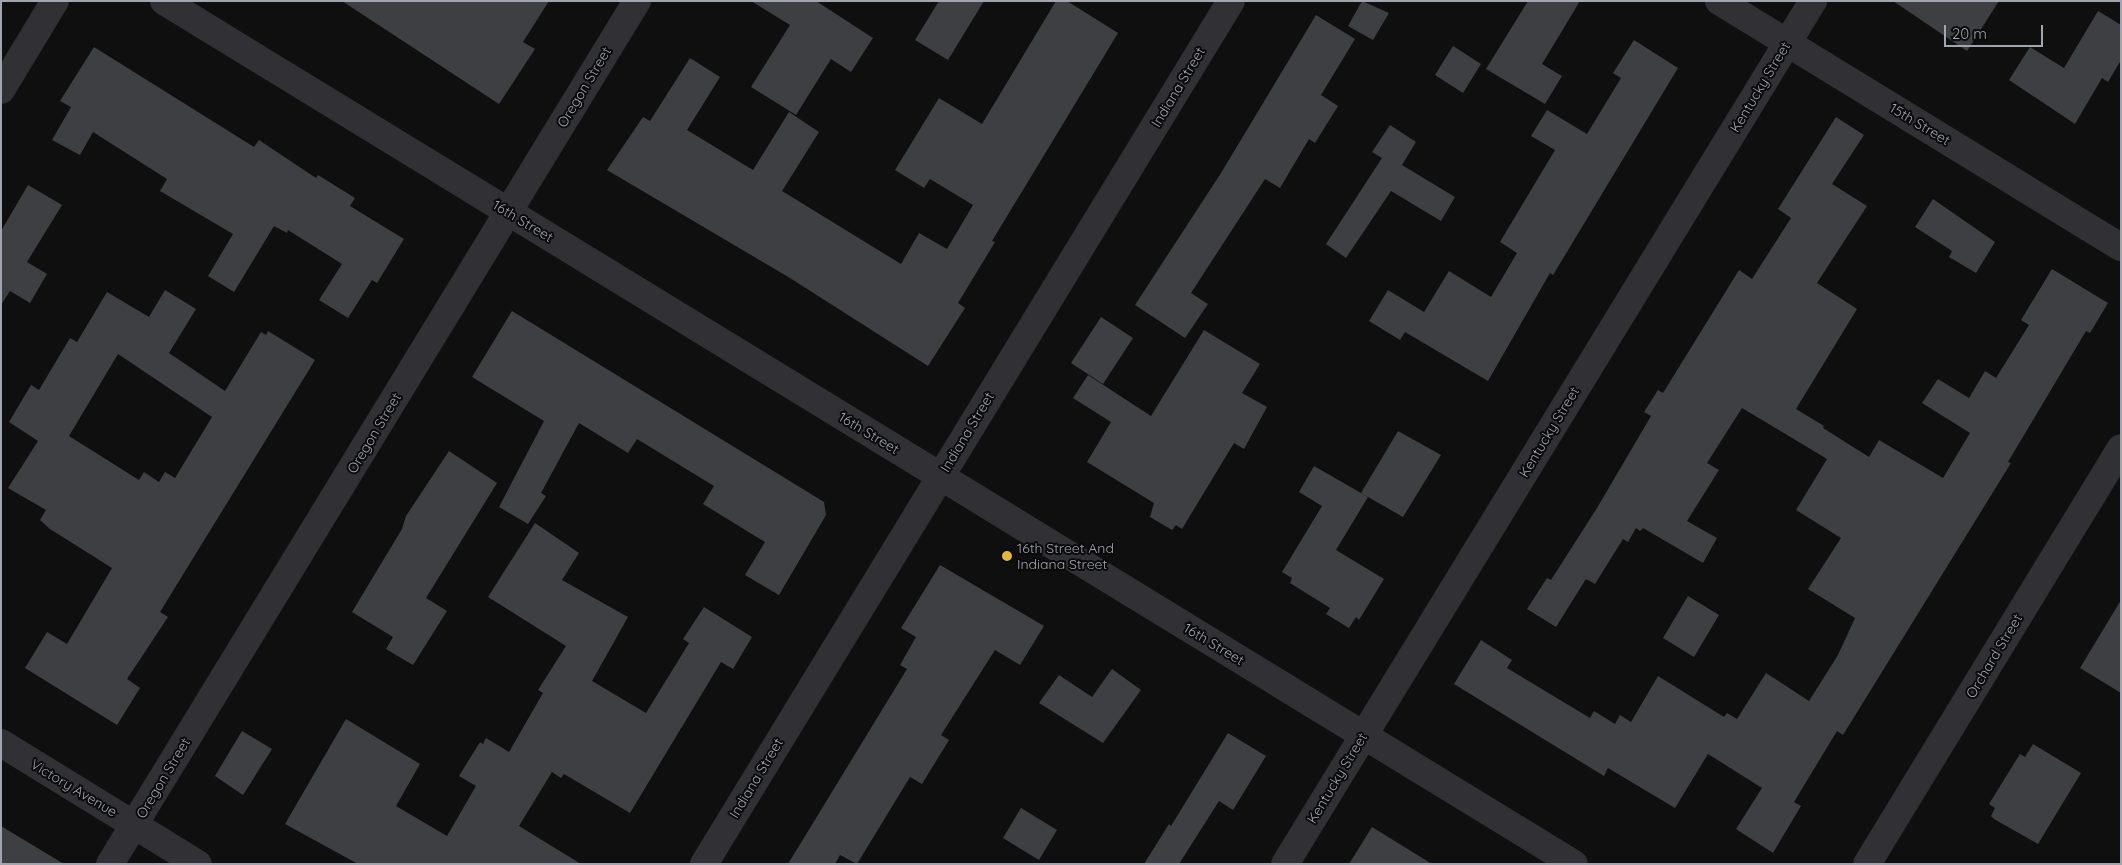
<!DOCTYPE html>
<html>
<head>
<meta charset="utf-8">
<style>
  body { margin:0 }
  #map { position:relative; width:2122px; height:865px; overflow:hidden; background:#0f0f10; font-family:Quicksand,sans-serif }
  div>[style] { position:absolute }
  .building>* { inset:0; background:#3e3f43 }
  .minor>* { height:28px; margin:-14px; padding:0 14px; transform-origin:14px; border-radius:14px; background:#313135 }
  .dots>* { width:14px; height:14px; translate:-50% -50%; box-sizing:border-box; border:2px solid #0a0a0b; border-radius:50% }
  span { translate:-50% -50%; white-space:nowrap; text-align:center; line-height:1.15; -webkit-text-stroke:4px #0a0a0b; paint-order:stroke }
  .street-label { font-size:14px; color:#a1a5b0 }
  .poi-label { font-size:14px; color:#a1a5b0 }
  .left { translate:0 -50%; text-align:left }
  .frame { position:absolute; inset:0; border:2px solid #a1a5b0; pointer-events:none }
  .scale { position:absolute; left:1944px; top:25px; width:99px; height:22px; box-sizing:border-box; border:2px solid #a1a5b0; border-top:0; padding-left:6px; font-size:15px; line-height:18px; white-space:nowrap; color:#a1a5b0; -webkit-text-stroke:4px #0a0a0b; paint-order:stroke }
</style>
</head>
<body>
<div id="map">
  <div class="building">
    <i style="clip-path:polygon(342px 1px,549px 1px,523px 42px,535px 49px,499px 104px)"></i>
    <i style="clip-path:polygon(751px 1px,816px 1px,873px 38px,851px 72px,831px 59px,796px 115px,751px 87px,790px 25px)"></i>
    <i style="clip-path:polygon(939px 1px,984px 1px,948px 60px,915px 40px)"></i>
    <i style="clip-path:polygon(1056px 1px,1067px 1px,1118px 33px,992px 241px,995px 242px,958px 303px,965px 308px,928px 366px,790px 278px,607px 170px,643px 117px,650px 121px,690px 58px,720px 77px,687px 130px,753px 170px,789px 112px,819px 132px,782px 191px,901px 264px,919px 233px,947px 249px,973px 205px,930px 179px,924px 188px,895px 170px,939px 98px,982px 124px)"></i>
    <i style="clip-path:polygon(1362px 1px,1389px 13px,1373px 40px,1348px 26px)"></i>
    <i style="clip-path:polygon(1528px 1px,1580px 1px,1542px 64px,1562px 76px,1545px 104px,1486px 69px)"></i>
    <i style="clip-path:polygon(1893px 1px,1999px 1px,1967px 51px)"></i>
    <i style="clip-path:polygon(2098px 11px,2121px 25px,2121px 60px,2108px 82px,2102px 78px,2075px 124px,2009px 80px,2030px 47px,2064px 68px)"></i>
    <i style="clip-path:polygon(1316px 15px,1355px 39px,1321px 95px,1338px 106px,1315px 143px,1309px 139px,1280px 188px,1265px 179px,1191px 293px,1208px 304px,1185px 338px,1135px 305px,1221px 173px)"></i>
    <i style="clip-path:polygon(1634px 40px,1678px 68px,1553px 275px,1550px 273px,1488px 381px,1405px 332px,1400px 340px,1369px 321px,1388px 290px,1424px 312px,1449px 271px,1491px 297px,1517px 253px,1500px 242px,1555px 150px,1531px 136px,1547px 110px,1587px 134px,1621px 78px,1613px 73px)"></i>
    <i style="clip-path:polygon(1453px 46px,1481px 64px,1463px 93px,1435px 75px)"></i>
    <i style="clip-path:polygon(94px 47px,254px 147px,259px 140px,316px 178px,318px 175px,355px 198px,350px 206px,404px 239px,377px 283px,372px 280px,348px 318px,319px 300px,342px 264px,288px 230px,287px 233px,274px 226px,234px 292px,208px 276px,233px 234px,160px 191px,167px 179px,93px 132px,80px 155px,52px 140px,71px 107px,60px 101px)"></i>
    <i style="clip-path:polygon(1836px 117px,1864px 135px,1832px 184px,1867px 206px,1817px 283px,1857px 309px,1796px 409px,1824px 426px,1823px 428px,1869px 457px,1879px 440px,1943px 478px,1970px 433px,1922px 403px,1938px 379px,1969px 398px,1985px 371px,1996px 378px,2029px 325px,2021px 320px,2052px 269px,2108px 303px,2090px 333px,2086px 331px,2008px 462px,2011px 463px,1843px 735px,1837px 731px,1794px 802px,1801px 806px,1773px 853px,1736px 829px,1762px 788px,1708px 754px,1675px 808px,1608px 768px,1604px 776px,1454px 684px,1481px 640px,1512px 660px,1507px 668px,1590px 718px,1594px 711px,1615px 724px,1620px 715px,1631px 722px,1658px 676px,1724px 717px,1727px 713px,1737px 719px,1766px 673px,1809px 701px,1838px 655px,1855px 618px,1808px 589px,1841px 538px,1796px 510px,1827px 459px,1742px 408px,1707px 463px,1719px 470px,1687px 521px,1717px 538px,1703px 563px,1643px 528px,1640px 531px,1636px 528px,1628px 542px,1623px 539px,1595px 584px,1586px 579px,1556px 627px,1527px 609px,1547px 578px,1551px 580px,1597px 508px,1651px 416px,1644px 412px,1658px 390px,1663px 393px,1739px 270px,1752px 279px,1791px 218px,1778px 209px)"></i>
    <i style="clip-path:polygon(1390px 125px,1416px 142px,1402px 165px,1455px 197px,1441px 221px,1391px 191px,1346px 258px,1326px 244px,1382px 158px,1372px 152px)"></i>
    <i style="clip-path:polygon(28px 185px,62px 205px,27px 262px,47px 274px,30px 303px,10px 291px,1px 305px,1px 231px)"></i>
    <i style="clip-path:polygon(1933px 199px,1995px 242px,1976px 273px,1949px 257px,1952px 251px,1915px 227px)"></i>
    <i style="clip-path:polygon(evenodd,165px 290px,196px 309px,169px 353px,225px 391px,261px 332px,266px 335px,268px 331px,315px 360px,160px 612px,168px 617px,127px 679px,140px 688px,117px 725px,25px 668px,47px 632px,67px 644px,112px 568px,50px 529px,40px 520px,46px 510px,8px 488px,38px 441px,9px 422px,31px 385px,39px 390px,70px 338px,77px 342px,107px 292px,149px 317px,165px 290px,118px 354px,212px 417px,175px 478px,165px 472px,159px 482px,144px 472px,139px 480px,69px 436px,118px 354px)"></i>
    <i style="clip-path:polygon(512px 311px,824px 502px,826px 515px,779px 595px,745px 575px,765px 542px,703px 504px,714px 486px,637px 439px,628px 453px,579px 423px,541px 493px,546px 496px,528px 524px,499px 507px,544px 421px,472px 377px)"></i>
    <i style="clip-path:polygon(1101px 317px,1133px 338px,1103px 384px,1071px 363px)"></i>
    <i style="clip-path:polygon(1204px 330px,1260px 364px,1242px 393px,1267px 407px,1244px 449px,1234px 443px,1182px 529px,1176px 525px,1172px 530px,1150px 517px,1154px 503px,1087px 462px,1111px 422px,1073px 398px,1088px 375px,1151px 416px)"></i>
    <i style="clip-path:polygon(1398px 431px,1441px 455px,1403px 517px,1361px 493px)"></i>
    <i style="clip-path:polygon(449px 451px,497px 483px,426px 598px,447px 611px,413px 665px,386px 649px,393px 637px,352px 612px,402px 529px,406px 516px)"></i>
    <i style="clip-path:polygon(1314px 466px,1368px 497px,1336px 550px,1384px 579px,1359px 620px,1356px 617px,1349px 628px,1326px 614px,1330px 608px,1290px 583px,1292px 578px,1282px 572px,1322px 506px,1299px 492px)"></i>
    <i style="clip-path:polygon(535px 523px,579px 553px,562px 580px,628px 617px,592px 681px,646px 713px,689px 643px,683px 639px,704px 607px,752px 637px,733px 669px,721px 662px,630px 813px,564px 774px,561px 778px,552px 772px,519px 826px,581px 864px,358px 864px,285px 824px,346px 719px,420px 764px,396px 806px,447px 836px,476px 786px,459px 776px,480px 742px,483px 744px,486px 738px,509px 752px,543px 693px,538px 690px,566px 646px,488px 597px)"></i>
    <i style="clip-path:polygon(940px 565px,1044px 626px,1020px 665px,995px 650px,941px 735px,949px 740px,922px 784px,910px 777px,857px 864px,840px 855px,835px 864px,788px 864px,907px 669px,900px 665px,916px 637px,901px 628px)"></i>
    <i style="clip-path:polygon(1688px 596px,1719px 615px,1694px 657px,1663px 638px)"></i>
    <i style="clip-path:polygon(2121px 600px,2121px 693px,2080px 668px)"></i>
    <i style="clip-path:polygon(1112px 669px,1141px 690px,1103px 743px,1039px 703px,1059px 675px,1092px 697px)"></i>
    <i style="clip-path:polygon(242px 731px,272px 749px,243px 795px,215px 776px)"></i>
    <i style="clip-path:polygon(1228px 733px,1266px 756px,1233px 810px,1219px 801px,1179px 864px,1144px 864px,1169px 824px,1171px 826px)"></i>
    <i style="clip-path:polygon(2033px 744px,2081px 773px,2038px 844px,1994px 819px,1991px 816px,1995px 808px,1989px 804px,2020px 754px,2025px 757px)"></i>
    <i style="clip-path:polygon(1021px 808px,1057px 830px,1039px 860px,1003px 838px)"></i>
    <i style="clip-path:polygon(1px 826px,64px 864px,1px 864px)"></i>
    <i style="clip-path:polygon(1372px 827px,1432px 864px,1349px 864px)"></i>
  </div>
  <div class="minor">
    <i style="left:164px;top:1px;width:1653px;rotate:31.47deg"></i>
    <i style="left:1719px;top:1px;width:471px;rotate:31.5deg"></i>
    <i style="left:1px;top:90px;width:104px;rotate:-58.8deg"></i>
    <i style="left:1px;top:743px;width:231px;rotate:31.6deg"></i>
    <i style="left:110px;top:864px;width:1011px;rotate:-58.59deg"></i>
    <i style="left:704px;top:864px;width:1011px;rotate:-58.59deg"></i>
    <i style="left:1285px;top:864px;width:1012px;rotate:-58.54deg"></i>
    <i style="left:1867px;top:864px;width:487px;rotate:-58.6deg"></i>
  </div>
  <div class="dots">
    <i style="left:1007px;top:556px;background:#e4b734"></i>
  </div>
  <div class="street-label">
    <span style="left:584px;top:87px;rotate:-59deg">Oregon Street</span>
    <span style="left:1178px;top:87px;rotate:-59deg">Indiana Street</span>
    <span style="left:1760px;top:87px;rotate:-59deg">Kentucky Street</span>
    <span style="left:1920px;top:124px;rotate:31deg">15th Street</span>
    <span style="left:523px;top:221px;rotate:31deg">16th Street</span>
    <span style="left:967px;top:432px;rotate:-59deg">Indiana Street</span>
    <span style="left:1549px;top:432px;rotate:-59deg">Kentucky Street</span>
    <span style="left:374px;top:433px;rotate:-59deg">Oregon Street</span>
    <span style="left:869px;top:433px;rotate:31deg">16th Street</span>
    <span style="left:1214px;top:644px;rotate:31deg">16th Street</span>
    <span style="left:1994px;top:656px;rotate:-59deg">Orchard Street</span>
    <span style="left:163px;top:778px;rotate:-59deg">Oregon Street</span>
    <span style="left:756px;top:778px;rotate:-59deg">Indiana Street</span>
    <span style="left:1337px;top:778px;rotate:-59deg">Kentucky Street</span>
    <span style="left:74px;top:788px;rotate:31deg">Victory Avenue</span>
  </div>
  <div class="poi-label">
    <span class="left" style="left:1017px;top:556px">16th Street And<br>Indiana Street</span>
  </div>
  <div class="frame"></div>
  <div class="scale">20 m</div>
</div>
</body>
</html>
